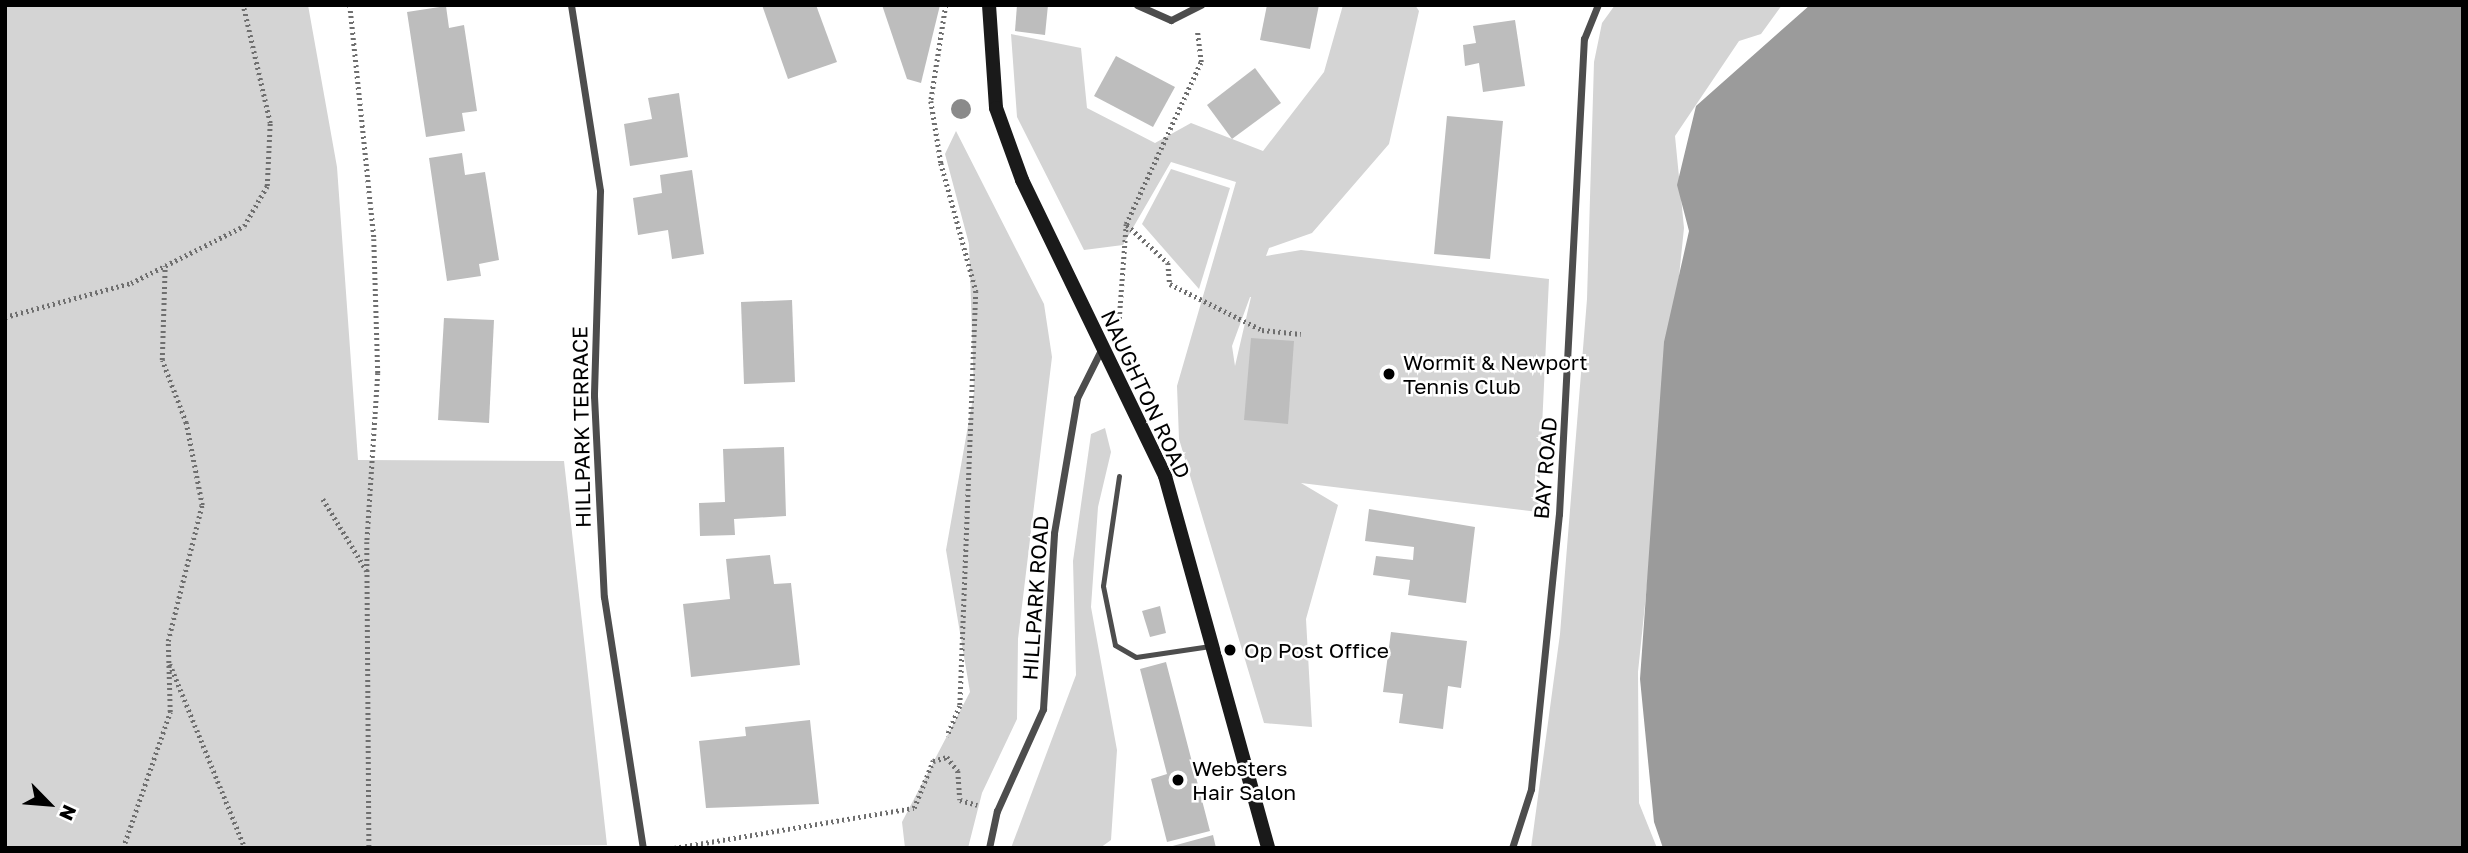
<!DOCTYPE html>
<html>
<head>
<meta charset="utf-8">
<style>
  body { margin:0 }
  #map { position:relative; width:2468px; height:853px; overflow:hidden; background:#fff; font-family:"Golos Text",sans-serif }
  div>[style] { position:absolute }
  .green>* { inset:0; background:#d4d4d4 }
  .water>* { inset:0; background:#9b9b9b }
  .building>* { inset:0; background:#bdbdbd }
  .path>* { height:4.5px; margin-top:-2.25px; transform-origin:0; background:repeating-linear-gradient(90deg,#6f6f6f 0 2px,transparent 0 5.5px) }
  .service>* { height:5px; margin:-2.5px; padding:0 2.5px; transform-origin:2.5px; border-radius:2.5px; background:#4d4d4d }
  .minor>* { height:7px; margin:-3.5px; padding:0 3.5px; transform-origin:3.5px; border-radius:3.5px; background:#4d4d4d }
  .secondary>* { height:14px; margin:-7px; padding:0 7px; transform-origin:7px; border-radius:7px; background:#1a1a1a }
  .trees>* { width:20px; height:20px; margin:-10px; border-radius:50%; background:#8a8a8a }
  .dots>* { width:19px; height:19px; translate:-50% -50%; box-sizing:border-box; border:4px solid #fff; border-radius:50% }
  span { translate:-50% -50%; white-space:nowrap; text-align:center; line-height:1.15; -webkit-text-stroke:5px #fff; paint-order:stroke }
  .poi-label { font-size:21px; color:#000 }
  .left { translate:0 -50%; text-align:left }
  .street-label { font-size:21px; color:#000 }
  .frame { position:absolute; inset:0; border:7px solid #000; pointer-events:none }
  .north { position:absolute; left:14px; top:769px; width:70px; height:70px; -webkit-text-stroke:5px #fff; paint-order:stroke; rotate:115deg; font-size:19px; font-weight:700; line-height:28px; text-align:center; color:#000 }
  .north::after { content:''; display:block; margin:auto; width:24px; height:32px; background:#000; clip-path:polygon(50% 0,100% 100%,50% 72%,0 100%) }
</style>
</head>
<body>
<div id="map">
  <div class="green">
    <i style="clip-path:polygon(5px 5px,308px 5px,337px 167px,358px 460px,564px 461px,607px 845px,5px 848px)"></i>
    <i style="clip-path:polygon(evenodd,1343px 5px,1415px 5px,1419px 11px,1389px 144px,1312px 233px,1269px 248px,1266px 256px,1301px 250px,1549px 279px,1538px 512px,1301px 483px,1338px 505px,1306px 619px,1312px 727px,1264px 723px,1179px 439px,1177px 386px,1236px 182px,1171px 162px,1123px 245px,1084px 250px,1017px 117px,1011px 34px,1081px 48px,1087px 108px,1155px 143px,1191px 123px,1263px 151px,1324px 72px,1343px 5px,1250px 297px,1251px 297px,1235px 366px,1232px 346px,1250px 297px)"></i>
    <i style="clip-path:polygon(1615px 5px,1782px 5px,1761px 34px,1739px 41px,1675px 136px,1684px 228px,1638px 672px,1639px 803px,1657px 848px,1531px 848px,1560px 634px,1587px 299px,1594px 62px,1602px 23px)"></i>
    <i style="clip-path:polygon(956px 131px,1044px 304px,1052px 357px,1018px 639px,1017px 719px,982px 793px,968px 848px,905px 848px,902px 822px,970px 692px,946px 550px,974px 392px,969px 244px,945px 154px)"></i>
    <i style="clip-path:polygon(1171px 169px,1230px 188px,1199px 289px,1142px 224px)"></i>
    <i style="clip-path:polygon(1105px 428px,1111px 452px,1098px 507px,1091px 607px,1117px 750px,1111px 840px,1100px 848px,1011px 848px,1076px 675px,1073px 561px,1091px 434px)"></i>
  </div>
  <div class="water">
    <i style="clip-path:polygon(1810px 5px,2463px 5px,2463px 848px,1663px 848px,1654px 822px,1640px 679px,1664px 342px,1689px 231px,1677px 185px,1696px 106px)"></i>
  </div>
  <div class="building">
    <i style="clip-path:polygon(762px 5px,816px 5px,837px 62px,788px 79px)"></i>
    <i style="clip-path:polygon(882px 5px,940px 5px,921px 83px,907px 79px)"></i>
    <i style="clip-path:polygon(1017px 5px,1048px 5px,1045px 35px,1015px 31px)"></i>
    <i style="clip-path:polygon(1267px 5px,1319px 5px,1310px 49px,1260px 40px)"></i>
    <i style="clip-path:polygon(446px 6px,449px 28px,464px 25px,477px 111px,462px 113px,465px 131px,426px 137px,407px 12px)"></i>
    <i style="clip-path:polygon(1515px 20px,1525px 86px,1483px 92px,1479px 63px,1465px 66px,1463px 45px,1476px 43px,1473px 26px)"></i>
    <i style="clip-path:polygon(1116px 56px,1175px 87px,1153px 127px,1094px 96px)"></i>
    <i style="clip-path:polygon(1255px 68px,1281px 103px,1232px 139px,1207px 105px)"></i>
    <i style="clip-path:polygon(679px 93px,688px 157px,630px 166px,624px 124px,652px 119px,648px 98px)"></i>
    <i style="clip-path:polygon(1447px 116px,1503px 121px,1490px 259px,1434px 254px)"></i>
    <i style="clip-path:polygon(462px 153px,465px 175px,485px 172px,499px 260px,479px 264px,481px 276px,447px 281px,429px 158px)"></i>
    <i style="clip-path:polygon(692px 170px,704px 254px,672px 259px,668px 230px,638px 235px,633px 198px,662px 193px,660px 175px)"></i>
    <i style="clip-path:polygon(792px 300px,795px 382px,744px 384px,741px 302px)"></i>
    <i style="clip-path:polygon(444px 318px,494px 320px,489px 423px,438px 420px)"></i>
    <i style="clip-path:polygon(1251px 338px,1294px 341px,1288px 424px,1244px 420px)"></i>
    <i style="clip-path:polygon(784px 447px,786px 516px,734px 519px,735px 535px,700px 536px,699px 503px,725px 502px,723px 449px)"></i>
    <i style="clip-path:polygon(1369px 509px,1475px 527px,1466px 603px,1408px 595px,1410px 580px,1373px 575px,1376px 556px,1413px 560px,1414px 547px,1365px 541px)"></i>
    <i style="clip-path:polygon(770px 555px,774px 584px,791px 583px,800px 665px,691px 677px,683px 604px,730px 599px,726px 559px)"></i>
    <i style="clip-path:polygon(1160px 606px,1166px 633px,1150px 637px,1142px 611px)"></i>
    <i style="clip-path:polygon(1391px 632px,1467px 641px,1461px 688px,1448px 686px,1443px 729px,1399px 723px,1403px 694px,1383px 692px)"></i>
    <i style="clip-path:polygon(1166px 662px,1210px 831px,1167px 842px,1151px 779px,1167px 774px,1140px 669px)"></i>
    <i style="clip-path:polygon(810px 720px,819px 804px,706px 808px,699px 741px,746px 736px,745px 727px)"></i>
    <i style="clip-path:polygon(1213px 835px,1216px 848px,1169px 848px,1169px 847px)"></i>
  </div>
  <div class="path">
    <i style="left:350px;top:5px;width:235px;rotate:84.1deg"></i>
    <i style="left:374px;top:239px;width:134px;rotate:88.3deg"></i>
    <i style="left:378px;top:373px;width:169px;rotate:93.7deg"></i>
    <i style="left:367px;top:542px;width:306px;rotate:89.6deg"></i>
    <i style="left:946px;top:5px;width:97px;rotate:98.9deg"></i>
    <i style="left:931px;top:101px;width:63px;rotate:80.8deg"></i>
    <i style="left:941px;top:163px;width:133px;rotate:74.7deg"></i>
    <i style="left:976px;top:291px;width:415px;rotate:92.2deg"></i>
    <i style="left:960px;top:706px;width:33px;rotate:113deg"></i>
    <i style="left:1127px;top:225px;width:56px;rotate:42.8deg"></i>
    <i style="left:1168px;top:263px;width:21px;rotate:85deg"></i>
    <i style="left:1170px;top:284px;width:103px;rotate:26.6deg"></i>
    <i style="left:1262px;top:330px;width:39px;rotate:6deg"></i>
    <i style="left:5px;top:317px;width:131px;rotate:-15.1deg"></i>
    <i style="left:131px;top:283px;width:127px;rotate:-26.8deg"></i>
    <i style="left:244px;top:226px;width:46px;rotate:-60.1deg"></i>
    <i style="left:267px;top:186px;width:63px;rotate:-87.3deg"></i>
    <i style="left:270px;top:123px;width:121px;rotate:-102.9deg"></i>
    <i style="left:1119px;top:319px;width:95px;rotate:-85.8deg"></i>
    <i style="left:1126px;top:224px;width:179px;rotate:-65.2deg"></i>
    <i style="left:1201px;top:62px;width:32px;rotate:-97deg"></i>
    <i style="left:323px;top:499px;width:84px;rotate:58.6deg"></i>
    <i style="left:170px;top:664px;width:199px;rotate:67.8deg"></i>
    <i style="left:123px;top:848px;width:144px;rotate:-70.9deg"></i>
    <i style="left:170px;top:712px;width:71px;rotate:-91.6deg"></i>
    <i style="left:168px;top:641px;width:140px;rotate:-76deg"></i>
    <i style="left:202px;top:505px;width:84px;rotate:-101deg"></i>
    <i style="left:186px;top:423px;width:67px;rotate:-110.9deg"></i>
    <i style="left:162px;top:360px;width:94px;rotate:-88.2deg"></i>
    <i style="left:674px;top:848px;width:243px;rotate:-9.5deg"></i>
    <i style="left:914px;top:808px;width:51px;rotate:-68deg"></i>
    <i style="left:933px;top:761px;width:15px;rotate:-16deg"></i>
    <i style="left:947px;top:757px;width:18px;rotate:52deg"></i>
    <i style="left:958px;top:771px;width:29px;rotate:86deg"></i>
    <i style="left:960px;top:800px;width:18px;rotate:16deg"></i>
  </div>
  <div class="service">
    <i style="left:1119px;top:476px;width:111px;rotate:98.3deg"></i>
    <i style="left:1103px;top:586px;width:60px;rotate:78.5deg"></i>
    <i style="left:1115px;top:645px;width:24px;rotate:30deg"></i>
    <i style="left:1136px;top:657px;width:75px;rotate:-8.5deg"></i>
  </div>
  <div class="minor">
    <i style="left:571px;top:5px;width:188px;rotate:81.1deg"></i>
    <i style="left:600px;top:191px;width:205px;rotate:91.7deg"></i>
    <i style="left:594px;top:396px;width:201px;rotate:87.2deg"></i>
    <i style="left:604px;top:597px;width:254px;rotate:81.2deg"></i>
    <i style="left:1137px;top:5px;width:37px;rotate:24deg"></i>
    <i style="left:1171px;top:20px;width:34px;rotate:-27deg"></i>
    <i style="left:989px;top:848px;width:38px;rotate:-78deg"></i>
    <i style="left:997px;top:811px;width:112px;rotate:-65.7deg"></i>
    <i style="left:1043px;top:709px;width:176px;rotate:-86.4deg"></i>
    <i style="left:1054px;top:533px;width:137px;rotate:-80.3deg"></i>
    <i style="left:1077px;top:398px;width:56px;rotate:-63.4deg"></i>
    <i style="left:1512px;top:848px;width:62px;rotate:-72.1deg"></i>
    <i style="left:1531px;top:789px;width:276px;rotate:-84.2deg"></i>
    <i style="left:1559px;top:514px;width:476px;rotate:-87deg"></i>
    <i style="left:1584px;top:39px;width:37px;rotate:-68deg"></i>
  </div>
  <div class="secondary">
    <i style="left:989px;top:5px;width:103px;rotate:86.1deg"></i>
    <i style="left:996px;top:108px;width:77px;rotate:70.1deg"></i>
    <i style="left:1022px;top:180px;width:329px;rotate:64.2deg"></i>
    <i style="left:1165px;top:476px;width:386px;rotate:74.5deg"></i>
  </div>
  <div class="trees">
    <i style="left:961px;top:109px"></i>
  </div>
  <div class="dots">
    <i style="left:1389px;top:374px;background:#000"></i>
    <i style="left:1230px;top:650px;background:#000"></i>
    <i style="left:1178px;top:780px;background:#000"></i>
  </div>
  <div class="poi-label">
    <span class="left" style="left:1403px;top:374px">Wormit &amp; Newport<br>Tennis Club</span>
    <span class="left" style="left:1244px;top:650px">Op Post Office</span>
    <span class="left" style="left:1192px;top:780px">Websters<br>Hair Salon</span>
  </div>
  <div class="street-label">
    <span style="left:1146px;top:394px;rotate:65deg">NAUGHTON ROAD</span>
    <span style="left:581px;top:427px;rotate:-91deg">HILLPARK TERRACE</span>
    <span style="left:1545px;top:468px;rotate:-85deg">BAY ROAD</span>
    <span style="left:1035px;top:598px;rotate:-86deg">HILLPARK ROAD</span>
  </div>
  <div class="frame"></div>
  <div class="north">N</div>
</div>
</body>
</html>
